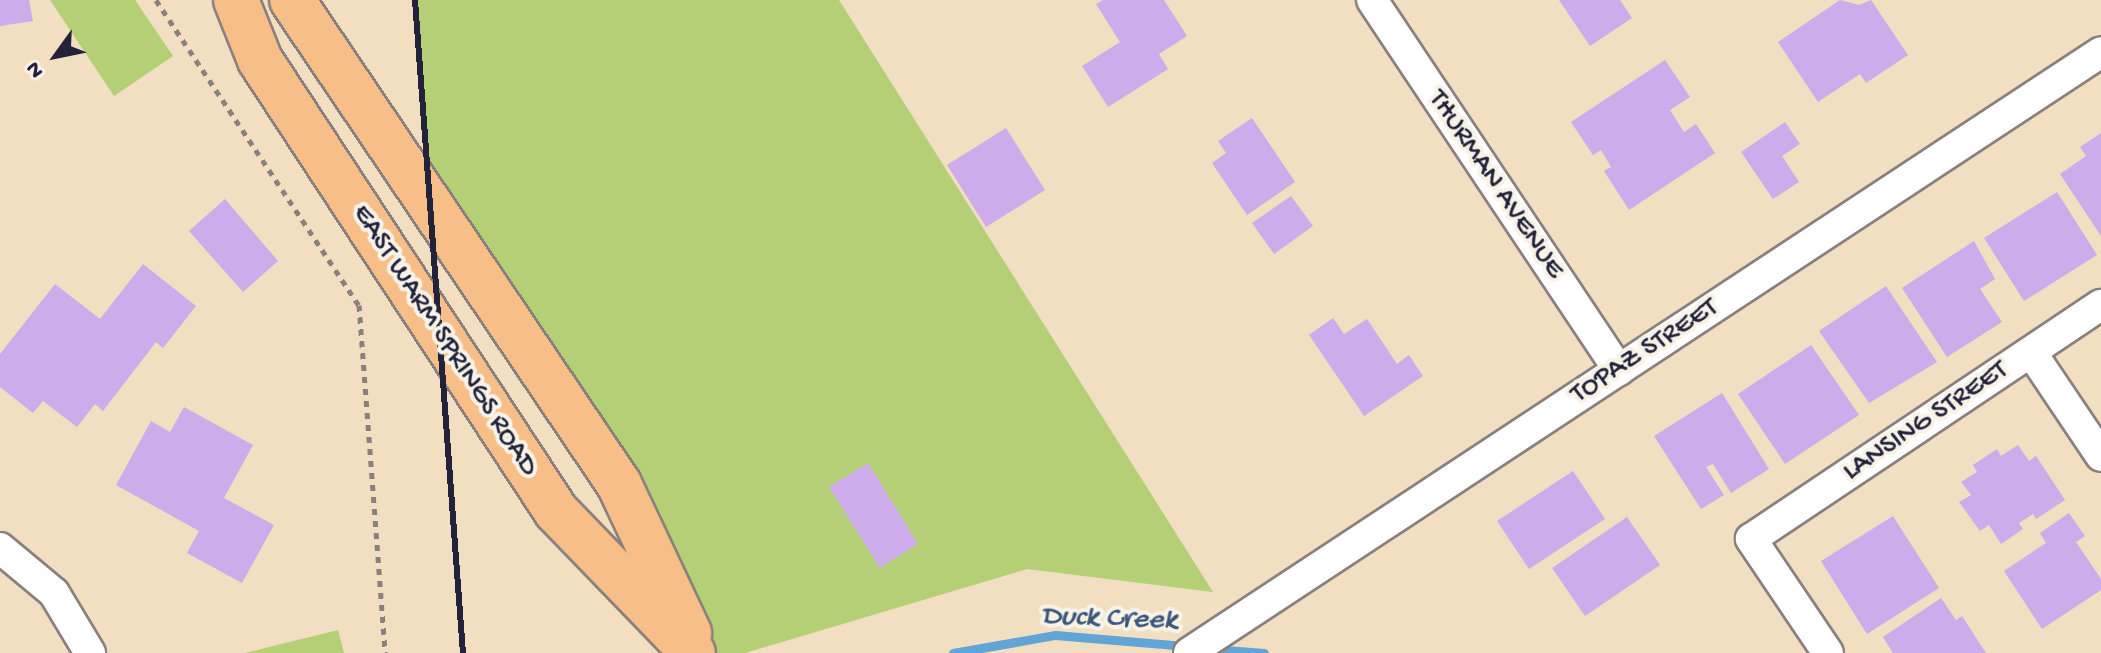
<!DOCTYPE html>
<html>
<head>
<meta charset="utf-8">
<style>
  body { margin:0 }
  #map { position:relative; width:2101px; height:653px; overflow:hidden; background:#f2dec0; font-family:"Gochi Hand",sans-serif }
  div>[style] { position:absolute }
  .green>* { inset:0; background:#b4cf75 }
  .stream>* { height:9px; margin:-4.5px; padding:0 4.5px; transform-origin:4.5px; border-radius:4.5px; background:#61a5d6 }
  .building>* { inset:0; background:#ceabea }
  .path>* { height:5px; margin-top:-2.5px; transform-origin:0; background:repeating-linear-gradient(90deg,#8a807e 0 6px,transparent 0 12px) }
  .roads { filter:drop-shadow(2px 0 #8a807e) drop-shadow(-2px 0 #8a807e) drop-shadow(0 2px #8a807e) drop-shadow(0 -2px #8a807e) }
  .minor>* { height:30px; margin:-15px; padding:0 15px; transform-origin:15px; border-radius:15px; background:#fff }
  .primary>* { height:44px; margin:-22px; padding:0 22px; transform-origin:22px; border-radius:22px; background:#f7be87 }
  .rail>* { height:6px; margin:-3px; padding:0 3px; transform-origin:3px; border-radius:3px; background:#22223b }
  span { translate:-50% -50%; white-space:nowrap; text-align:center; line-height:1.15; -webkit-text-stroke:8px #f7f3e8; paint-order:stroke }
  .street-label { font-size:28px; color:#22223b }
  .water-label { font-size:30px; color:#3b5679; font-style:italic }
  .north { position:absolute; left:16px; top:16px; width:80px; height:80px; -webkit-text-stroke:6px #f7f3e8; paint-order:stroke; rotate:237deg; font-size:22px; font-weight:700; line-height:32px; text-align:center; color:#22223b }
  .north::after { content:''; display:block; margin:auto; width:28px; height:36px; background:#22223b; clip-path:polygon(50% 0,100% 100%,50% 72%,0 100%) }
</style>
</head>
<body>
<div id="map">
  <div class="green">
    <i style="clip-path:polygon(50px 0,135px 0,173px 56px,114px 96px)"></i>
    <i style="clip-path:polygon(415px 0,839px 0,1213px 592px,1027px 569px,745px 653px,698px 653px,430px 201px)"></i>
    <i style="clip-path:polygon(338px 630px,344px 653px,245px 653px)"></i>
  </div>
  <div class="stream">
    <i style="left:1212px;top:649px;width:52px;rotate:4.4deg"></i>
    <i style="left:953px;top:653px;width:104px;rotate:-10deg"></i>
    <i style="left:1055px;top:635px;width:130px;rotate:4.8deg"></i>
  </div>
  <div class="building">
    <i style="clip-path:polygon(0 0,29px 0,33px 21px,0 26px)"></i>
    <i style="clip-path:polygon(1103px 0,1164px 0,1187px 36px,1159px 54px,1168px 69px,1108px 107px,1082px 66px,1120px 42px,1096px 4px)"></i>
    <i style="clip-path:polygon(1559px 0,1620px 0,1632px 18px,1590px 46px)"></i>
    <i style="clip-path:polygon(1840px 0,1859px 5px,1871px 0,1908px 55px,1866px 83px,1860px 74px,1818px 102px,1778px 42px)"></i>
    <i style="clip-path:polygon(1665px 60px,1690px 97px,1670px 110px,1684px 132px,1696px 124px,1715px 153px,1629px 210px,1604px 171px,1611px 167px,1601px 150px,1593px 155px,1571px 122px)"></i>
    <i style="clip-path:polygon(1252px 118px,1295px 182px,1247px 215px,1212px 163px,1226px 153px,1218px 141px)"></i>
    <i style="clip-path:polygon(1785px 122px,1800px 144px,1782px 156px,1799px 182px,1773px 199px,1741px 152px)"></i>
    <i style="clip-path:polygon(1006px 128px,1045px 190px,986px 227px,947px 165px)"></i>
    <i style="clip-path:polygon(2101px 133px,2101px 236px,2060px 174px,2086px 156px,2080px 147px)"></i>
    <i style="clip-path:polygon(2057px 192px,2097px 255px,2024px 301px,1984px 238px)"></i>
    <i style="clip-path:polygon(1291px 196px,1313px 226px,1274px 254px,1252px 223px)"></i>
    <i style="clip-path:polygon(225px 199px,278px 261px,243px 292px,189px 231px)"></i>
    <i style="clip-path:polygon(1974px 241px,1995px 279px,1980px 289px,2002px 322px,1947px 357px,1902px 288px)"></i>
    <i style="clip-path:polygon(143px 264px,196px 306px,163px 348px,156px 342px,103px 411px,95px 404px,77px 427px,43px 401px,33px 413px,0 387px,0 354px,55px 284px,100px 319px)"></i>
    <i style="clip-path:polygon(1886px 286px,1937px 362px,1869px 403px,1819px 331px)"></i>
    <i style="clip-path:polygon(1333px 318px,1344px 334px,1367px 319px,1397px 364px,1409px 355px,1423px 376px,1364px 416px,1309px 335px)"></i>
    <i style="clip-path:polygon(1811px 345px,1859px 415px,1785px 464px,1738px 394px)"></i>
    <i style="clip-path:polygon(1722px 393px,1769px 469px,1731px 493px,1713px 464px,1706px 467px,1724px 495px,1701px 509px,1654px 436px)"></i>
    <i style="clip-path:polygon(184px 407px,253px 445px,224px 498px,274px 525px,242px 583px,187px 553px,199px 531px,116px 485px,151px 421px,170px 432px)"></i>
    <i style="clip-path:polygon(2018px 445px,2029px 461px,2036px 456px,2065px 500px,2036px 519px,2033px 514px,2019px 523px,2023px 529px,2001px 544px,1989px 525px,1980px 531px,1959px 502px,1971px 495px,1961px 482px,1977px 472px,1973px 465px,1997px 449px,2001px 456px)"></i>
    <i style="clip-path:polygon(868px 463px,918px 544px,880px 568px,829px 487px)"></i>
    <i style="clip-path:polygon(1573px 471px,1605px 519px,1529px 569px,1497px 521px)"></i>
    <i style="clip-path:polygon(2069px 513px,2085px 536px,2076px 542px,2101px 579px,2101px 590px,2042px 629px,2004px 571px,2046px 543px,2040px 533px)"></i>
    <i style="clip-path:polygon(1893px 516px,1939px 588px,1867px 634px,1821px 561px)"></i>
    <i style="clip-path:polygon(1627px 517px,1660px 565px,1585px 616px,1552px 568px)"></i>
    <i style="clip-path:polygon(1941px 598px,1956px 620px,1962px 616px,1986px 653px,1893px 653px,1883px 637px)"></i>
  </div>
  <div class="path">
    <i style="left:156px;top:0;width:366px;rotate:56.4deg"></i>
    <i style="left:359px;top:305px;width:349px;rotate:85.7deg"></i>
  </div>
  <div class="roads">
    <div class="minor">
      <i style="left:1372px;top:0;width:445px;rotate:56.3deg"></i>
      <i style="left:2031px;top:352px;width:125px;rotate:56.1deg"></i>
      <i style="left:0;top:548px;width:70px;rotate:39.8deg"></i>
      <i style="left:54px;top:593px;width:70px;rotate:59deg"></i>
      <i style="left:1189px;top:653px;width:1092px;rotate:-33.38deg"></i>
      <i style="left:1828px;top:653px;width:138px;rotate:-124deg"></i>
      <i style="left:1751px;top:539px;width:421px;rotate:-33.8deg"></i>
    </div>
    <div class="primary">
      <i style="left:236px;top:0;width:65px;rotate:68.2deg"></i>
      <i style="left:260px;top:60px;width:539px;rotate:56.72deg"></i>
      <i style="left:556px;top:511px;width:197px;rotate:46deg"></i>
      <i style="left:292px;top:0;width:584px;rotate:55.96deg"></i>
      <i style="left:619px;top:484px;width:165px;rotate:64.8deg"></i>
    </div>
  </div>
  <div class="rail">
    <i style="left:415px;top:0;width:655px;rotate:85.8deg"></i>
  </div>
  <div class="street-label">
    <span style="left:1495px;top:185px;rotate:56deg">THURMAN AVENUE</span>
    <span style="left:444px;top:341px;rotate:57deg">EAST WARM SPRINGS ROAD</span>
    <span style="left:1645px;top:352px;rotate:-33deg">TOPAZ STREET</span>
    <span style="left:1926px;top:422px;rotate:-34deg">LANSING STREET</span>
  </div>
  <div class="water-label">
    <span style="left:1109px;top:620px;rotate:2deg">Duck Creek</span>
  </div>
  <div class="north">N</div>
</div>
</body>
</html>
